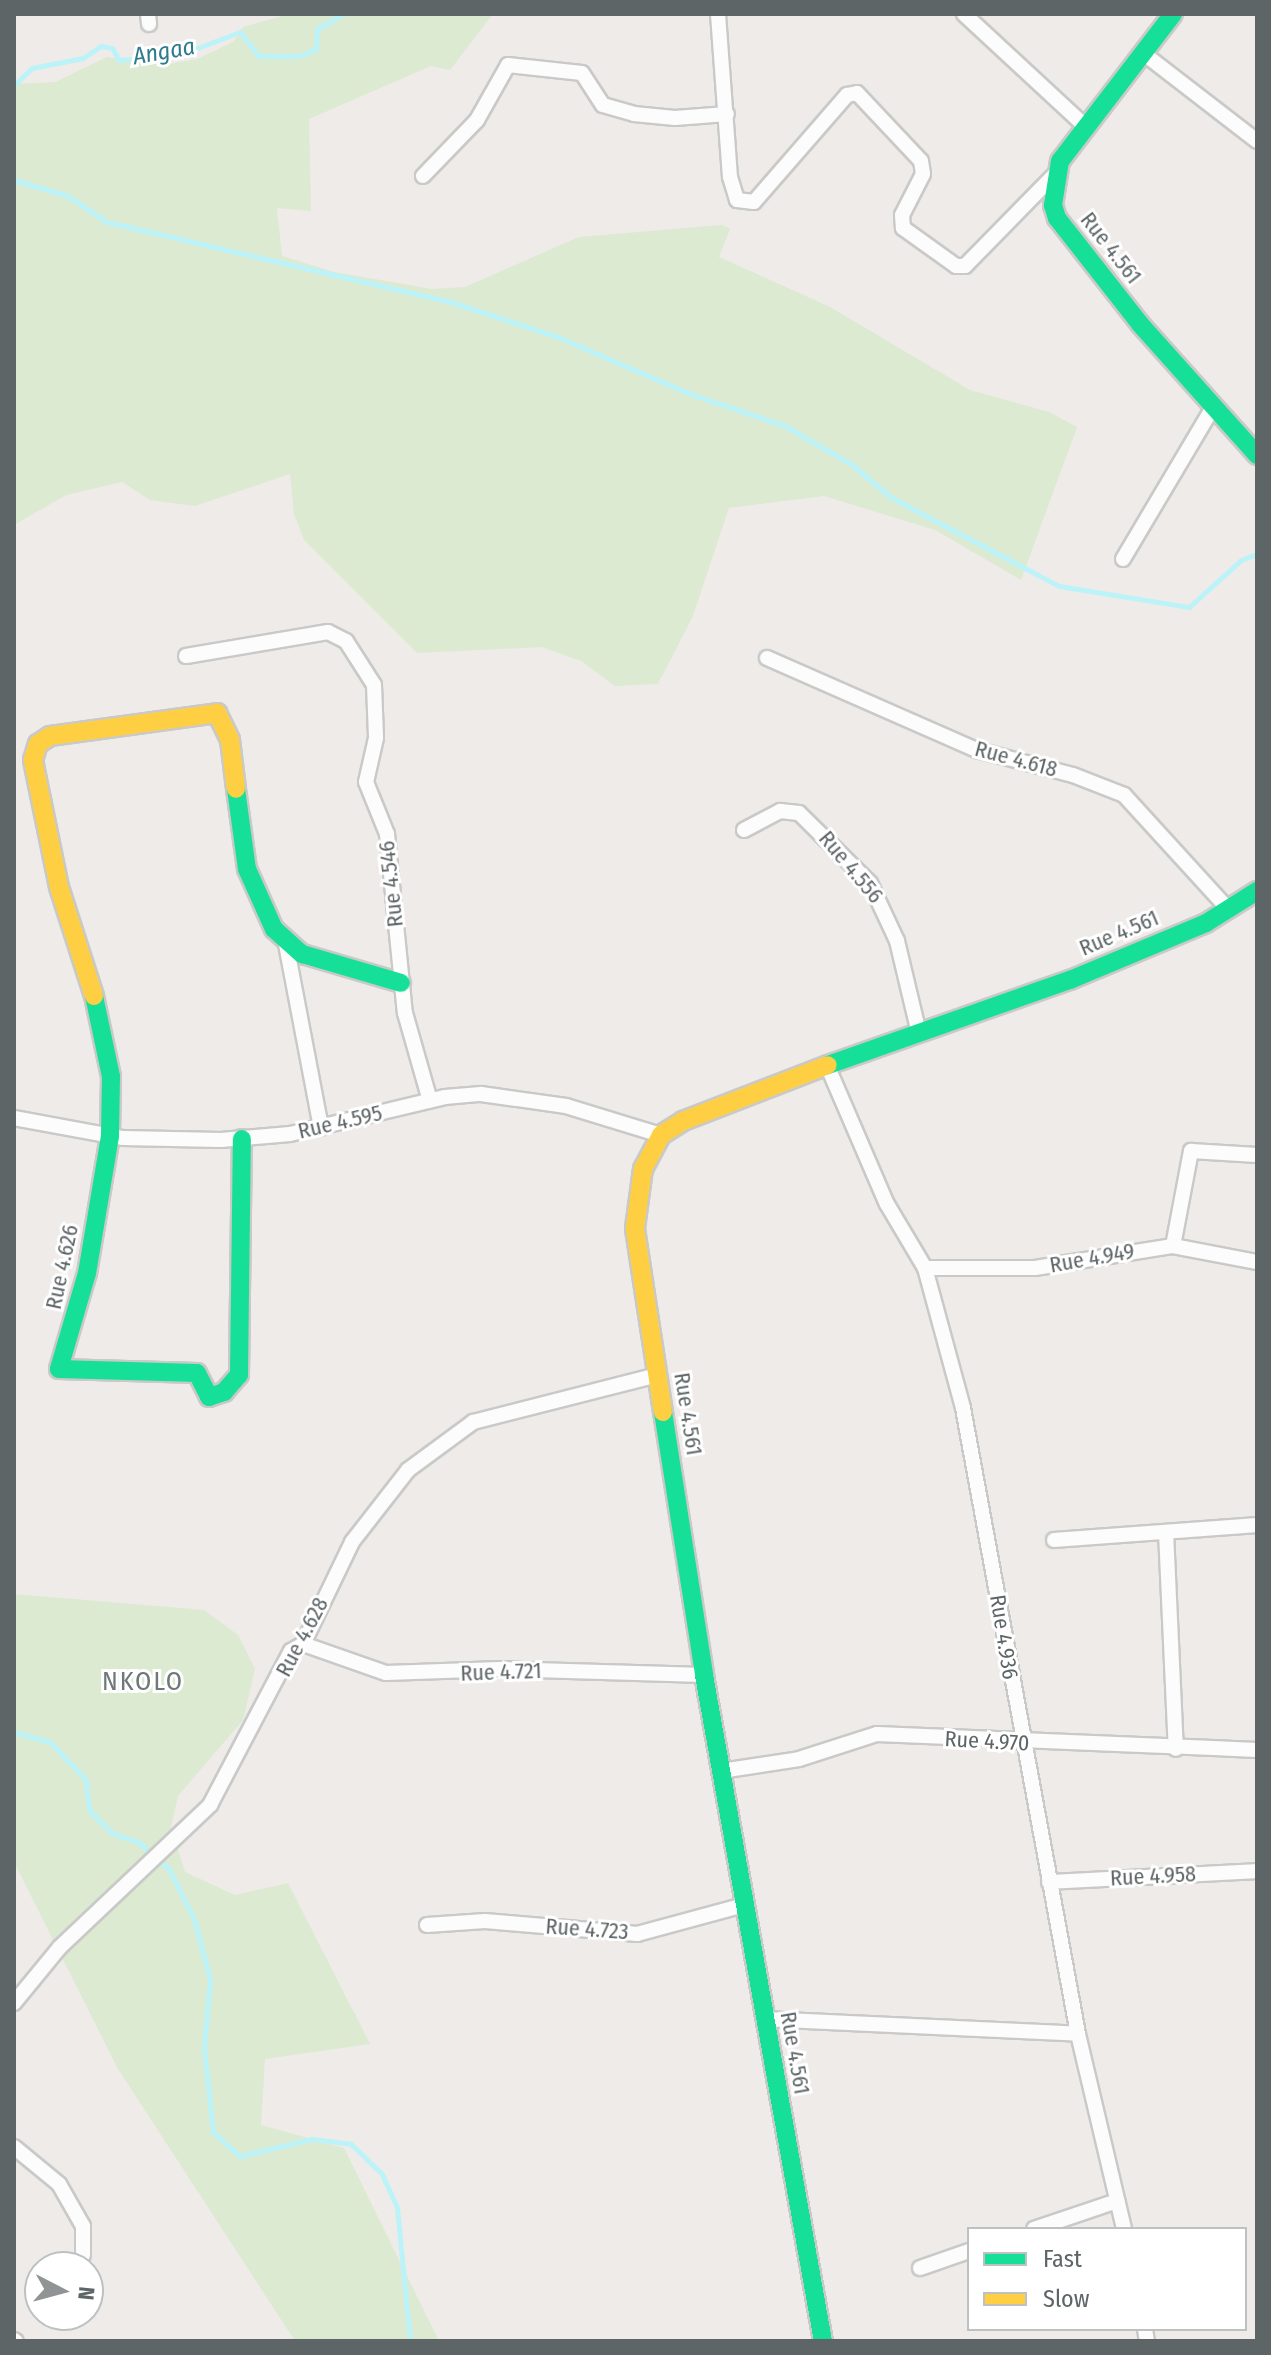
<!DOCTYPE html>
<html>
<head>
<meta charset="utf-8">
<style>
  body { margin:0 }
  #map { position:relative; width:1271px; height:2355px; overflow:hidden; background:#eeebe8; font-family:"Fira Sans Condensed",sans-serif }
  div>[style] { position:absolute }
  .green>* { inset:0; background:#dcead2 }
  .stream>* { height:5px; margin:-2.5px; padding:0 2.5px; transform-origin:2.5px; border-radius:2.5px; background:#bcf3f8 }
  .roads { filter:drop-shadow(2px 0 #c9cac8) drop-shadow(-2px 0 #c9cac8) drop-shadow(0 2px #c9cac8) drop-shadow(0 -2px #c9cac8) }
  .street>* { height:14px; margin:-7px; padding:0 7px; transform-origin:7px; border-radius:7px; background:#fcfcfc }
  .fast>* { height:18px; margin:-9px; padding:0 9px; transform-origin:9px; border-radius:9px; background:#16e098 }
  .slow>* { height:18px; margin:-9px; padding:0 9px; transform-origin:9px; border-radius:9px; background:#ffcf43 }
  span { translate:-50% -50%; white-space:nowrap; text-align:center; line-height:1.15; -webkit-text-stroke:6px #fff; paint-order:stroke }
  .street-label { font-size:22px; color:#5d6567 }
  .water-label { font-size:24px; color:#2e7b8c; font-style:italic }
  .quarter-label { font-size:26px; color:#6e7779; letter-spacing:2px }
  .frame { position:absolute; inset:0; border:16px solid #5d6567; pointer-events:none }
  .legend { position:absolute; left:967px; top:2227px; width:280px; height:104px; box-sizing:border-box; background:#fff; border:2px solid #bec1c2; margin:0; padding:10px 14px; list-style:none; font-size:24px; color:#5d6567 }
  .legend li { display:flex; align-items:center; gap:16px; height:40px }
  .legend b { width:40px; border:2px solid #bec1c2 }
  .north { position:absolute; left:24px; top:2251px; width:80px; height:80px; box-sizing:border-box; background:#fff; border:2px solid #bec1c2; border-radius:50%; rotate:96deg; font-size:22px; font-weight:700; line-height:32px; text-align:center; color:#5d6567 }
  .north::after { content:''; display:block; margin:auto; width:28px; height:36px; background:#909494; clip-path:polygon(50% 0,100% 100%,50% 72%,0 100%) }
</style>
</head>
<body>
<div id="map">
  <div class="green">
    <i style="clip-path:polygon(289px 14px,493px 14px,450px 70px,431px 66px,309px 119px,311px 211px,277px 208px,282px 256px,334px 272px,432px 289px,465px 287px,579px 237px,722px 225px,730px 229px,719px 257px,830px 307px,970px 390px,1049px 412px,1077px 427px,1021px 580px,935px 530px,824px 496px,729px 508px,693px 616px,658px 684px,615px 686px,581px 661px,542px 647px,417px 653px,304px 540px,294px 514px,290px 474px,195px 506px,150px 500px,122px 482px,66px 495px,14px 525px,14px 84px,55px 82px,107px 57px,169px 64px,197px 59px,233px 42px,243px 27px)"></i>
    <i style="clip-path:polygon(14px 1594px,204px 1610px,238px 1635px,255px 1669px,243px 1720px,178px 1796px,171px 1827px,185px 1872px,235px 1895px,288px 1883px,370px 2044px,265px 2059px,261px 2125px,344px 2148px,439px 2341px,295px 2341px,118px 2069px,14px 1862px)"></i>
  </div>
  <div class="stream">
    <i style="left:14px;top:85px;width:25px;rotate:-43deg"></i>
    <i style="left:32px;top:68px;width:52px;rotate:-11.1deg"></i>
    <i style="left:83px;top:58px;width:22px;rotate:-34deg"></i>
    <i style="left:101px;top:46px;width:11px;rotate:10deg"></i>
    <i style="left:112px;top:48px;width:14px;rotate:60deg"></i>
    <i style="left:119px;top:60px;width:60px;rotate:-4.8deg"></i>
    <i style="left:179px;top:55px;width:65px;rotate:-20.7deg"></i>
    <i style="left:240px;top:32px;width:31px;rotate:52deg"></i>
    <i style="left:259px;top:56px;width:40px"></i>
    <i style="left:299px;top:56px;width:18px;rotate:-22deg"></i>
    <i style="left:316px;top:49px;width:20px;rotate:-87deg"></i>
    <i style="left:317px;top:29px;width:30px;rotate:-30deg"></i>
    <i style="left:14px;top:180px;width:56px;rotate:16.5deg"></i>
    <i style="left:68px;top:196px;width:47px;rotate:33.7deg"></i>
    <i style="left:107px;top:222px;width:353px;rotate:13.1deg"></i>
    <i style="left:451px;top:302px;width:113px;rotate:18.1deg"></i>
    <i style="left:558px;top:337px;width:142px;rotate:23.3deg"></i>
    <i style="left:688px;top:393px;width:102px;rotate:18.8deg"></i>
    <i style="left:785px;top:426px;width:76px;rotate:29.9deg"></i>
    <i style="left:851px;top:464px;width:53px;rotate:39.7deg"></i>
    <i style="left:892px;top:498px;width:189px;rotate:27.8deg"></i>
    <i style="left:1059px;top:586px;width:132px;rotate:9.2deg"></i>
    <i style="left:1189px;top:607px;width:70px;rotate:-42.1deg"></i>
    <i style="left:1241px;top:560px;width:17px;rotate:-21deg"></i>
    <i style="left:14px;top:1732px;width:37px;rotate:16deg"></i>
    <i style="left:50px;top:1742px;width:52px;rotate:46.5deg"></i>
    <i style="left:86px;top:1780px;width:30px;rotate:84deg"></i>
    <i style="left:89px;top:1810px;width:33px;rotate:45deg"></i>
    <i style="left:112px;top:1833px;width:28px;rotate:19deg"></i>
    <i style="left:138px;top:1842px;width:41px;rotate:41.1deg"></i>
    <i style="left:169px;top:1869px;width:56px;rotate:63.4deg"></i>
    <i style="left:194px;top:1919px;width:62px;rotate:75.1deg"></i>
    <i style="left:210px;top:1979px;width:69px;rotate:95deg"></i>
    <i style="left:204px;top:2048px;width:84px;rotate:83.9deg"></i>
    <i style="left:213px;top:2132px;width:36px;rotate:42deg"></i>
    <i style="left:240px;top:2156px;width:74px;rotate:-13.3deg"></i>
    <i style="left:312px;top:2139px;width:39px;rotate:7deg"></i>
    <i style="left:351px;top:2144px;width:43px;rotate:44.1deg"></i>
    <i style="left:382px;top:2174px;width:37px;rotate:66deg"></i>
    <i style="left:397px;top:2208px;width:134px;rotate:84.4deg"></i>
  </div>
  <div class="roads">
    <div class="street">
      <i style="left:148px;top:14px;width:10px;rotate:84deg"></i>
      <i style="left:718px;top:14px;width:163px;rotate:85.8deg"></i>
      <i style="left:730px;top:177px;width:24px;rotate:73deg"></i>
      <i style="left:737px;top:200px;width:17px;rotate:7deg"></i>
      <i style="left:754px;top:202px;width:142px;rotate:-49deg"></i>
      <i style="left:847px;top:95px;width:10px;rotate:-11deg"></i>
      <i style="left:857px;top:93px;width:93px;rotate:46.7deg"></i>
      <i style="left:921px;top:161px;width:13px;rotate:81deg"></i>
      <i style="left:923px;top:174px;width:46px;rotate:117.1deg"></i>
      <i style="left:902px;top:215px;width:13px;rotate:86deg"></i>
      <i style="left:903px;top:228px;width:65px;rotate:35.6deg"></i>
      <i style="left:956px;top:266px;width:9px"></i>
      <i style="left:965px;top:266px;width:129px;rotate:-45.6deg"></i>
      <i style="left:964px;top:14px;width:163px;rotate:42.8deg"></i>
      <i style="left:1143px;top:53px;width:144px;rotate:37.7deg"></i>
      <i style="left:423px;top:176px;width:78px;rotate:-46deg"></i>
      <i style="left:477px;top:120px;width:63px;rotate:-60.6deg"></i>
      <i style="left:508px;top:65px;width:74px;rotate:6.2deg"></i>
      <i style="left:582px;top:73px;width:38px;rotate:57deg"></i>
      <i style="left:603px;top:105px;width:32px;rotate:16deg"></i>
      <i style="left:634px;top:114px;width:41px;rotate:5.6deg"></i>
      <i style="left:675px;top:118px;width:52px;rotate:-4.4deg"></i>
      <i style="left:1123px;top:559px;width:178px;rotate:-59.3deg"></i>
      <i style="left:186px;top:656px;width:144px;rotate:-9.6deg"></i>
      <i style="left:328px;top:632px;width:20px;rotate:27deg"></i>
      <i style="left:346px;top:641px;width:52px;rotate:57.5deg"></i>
      <i style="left:374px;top:685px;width:53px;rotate:87.8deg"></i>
      <i style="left:376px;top:738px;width:45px;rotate:102.8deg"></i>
      <i style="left:366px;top:782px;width:56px;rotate:68deg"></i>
      <i style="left:387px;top:834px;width:180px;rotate:84.3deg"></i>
      <i style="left:405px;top:1013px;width:91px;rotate:74.1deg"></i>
      <i style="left:767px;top:658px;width:229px;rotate:23.7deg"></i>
      <i style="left:977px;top:750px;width:99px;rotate:14.6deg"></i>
      <i style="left:1073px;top:775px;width:55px;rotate:21.4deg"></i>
      <i style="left:1124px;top:795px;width:154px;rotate:47.6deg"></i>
      <i style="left:744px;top:830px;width:41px;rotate:-27.8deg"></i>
      <i style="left:780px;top:811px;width:19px;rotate:6deg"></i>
      <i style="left:799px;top:813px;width:100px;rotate:44.6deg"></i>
      <i style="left:870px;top:883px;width:64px;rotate:65deg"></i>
      <i style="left:897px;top:941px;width:95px;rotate:76.6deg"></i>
      <i style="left:286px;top:944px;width:187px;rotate:79.2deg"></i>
      <i style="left:827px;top:1065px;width:151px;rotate:66.7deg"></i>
      <i style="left:887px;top:1204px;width:74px;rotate:59.3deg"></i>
      <i style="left:925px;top:1268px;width:145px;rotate:74.8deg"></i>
      <i style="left:963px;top:1408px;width:636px;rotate:79.59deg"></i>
      <i style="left:1078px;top:2034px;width:200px;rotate:76.7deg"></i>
      <i style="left:14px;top:1118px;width:111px;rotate:10.4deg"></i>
      <i style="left:123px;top:1138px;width:98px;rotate:1.2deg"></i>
      <i style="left:221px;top:1140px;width:69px;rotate:-5deg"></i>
      <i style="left:290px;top:1134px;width:159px;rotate:-13.4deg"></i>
      <i style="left:445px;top:1097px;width:36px;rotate:-5deg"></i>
      <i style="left:481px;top:1094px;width:86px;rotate:8deg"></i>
      <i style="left:566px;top:1106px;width:99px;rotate:17deg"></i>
      <i style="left:1173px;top:1246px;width:97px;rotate:-79.3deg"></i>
      <i style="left:1191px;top:1151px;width:66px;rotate:3.5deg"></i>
      <i style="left:925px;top:1268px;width:110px"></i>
      <i style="left:1035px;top:1268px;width:140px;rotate:-9.1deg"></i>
      <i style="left:1173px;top:1246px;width:86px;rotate:10.8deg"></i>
      <i style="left:1166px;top:1532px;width:217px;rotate:87.4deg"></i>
      <i style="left:1054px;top:1540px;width:204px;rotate:-4.2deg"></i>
      <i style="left:303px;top:1644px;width:88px;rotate:19.3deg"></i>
      <i style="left:386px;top:1673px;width:114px;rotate:-2deg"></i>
      <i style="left:500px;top:1669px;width:204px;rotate:1.7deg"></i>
      <i style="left:721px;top:1771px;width:79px;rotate:-8.7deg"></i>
      <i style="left:799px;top:1759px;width:82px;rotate:-17.8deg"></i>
      <i style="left:877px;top:1734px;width:380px;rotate:2.4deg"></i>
      <i style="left:1049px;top:1882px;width:208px;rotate:-3deg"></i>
      <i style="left:427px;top:1925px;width:58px;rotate:-3.9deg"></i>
      <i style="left:485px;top:1921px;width:153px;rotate:4.9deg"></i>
      <i style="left:637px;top:1934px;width:111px;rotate:-15.2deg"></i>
      <i style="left:14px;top:2003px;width:72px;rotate:-50.6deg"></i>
      <i style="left:60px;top:1947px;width:207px;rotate:-43.4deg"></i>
      <i style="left:210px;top:1805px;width:174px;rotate:-62.3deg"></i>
      <i style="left:291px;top:1651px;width:14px;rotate:-30deg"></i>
      <i style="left:303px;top:1644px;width:113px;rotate:-64.3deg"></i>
      <i style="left:352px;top:1542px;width:91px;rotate:-52.1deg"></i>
      <i style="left:408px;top:1470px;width:81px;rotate:-36.4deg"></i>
      <i style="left:473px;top:1422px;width:191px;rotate:-14.3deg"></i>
      <i style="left:765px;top:2019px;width:313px;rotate:2.7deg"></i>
      <i style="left:14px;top:2147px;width:58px;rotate:39.4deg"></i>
      <i style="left:59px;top:2184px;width:48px;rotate:60.3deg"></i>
      <i style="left:83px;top:2226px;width:29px;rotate:90deg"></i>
      <i style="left:1034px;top:2229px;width:88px;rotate:-18.6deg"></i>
      <i style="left:920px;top:2268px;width:52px;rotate:-19.1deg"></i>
      <i style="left:1145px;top:2329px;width:12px;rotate:81deg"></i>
      <i style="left:14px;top:2340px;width:2px;rotate:27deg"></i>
    </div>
    <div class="fast">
      <i style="left:1173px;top:14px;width:185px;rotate:127.5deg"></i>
      <i style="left:1060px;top:161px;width:45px;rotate:99deg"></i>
      <i style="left:1053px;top:205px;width:14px;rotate:73deg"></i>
      <i style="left:1057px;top:218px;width:135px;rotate:51.9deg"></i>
      <i style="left:1140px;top:324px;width:176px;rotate:48.2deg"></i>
      <i style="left:236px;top:789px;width:81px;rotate:82.2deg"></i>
      <i style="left:247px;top:869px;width:66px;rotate:65.8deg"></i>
      <i style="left:274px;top:929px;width:38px;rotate:42deg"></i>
      <i style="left:302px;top:954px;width:103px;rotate:16.3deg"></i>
      <i style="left:94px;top:996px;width:83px;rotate:78.1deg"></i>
      <i style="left:111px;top:1077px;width:59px;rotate:91deg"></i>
      <i style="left:110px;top:1136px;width:139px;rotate:99.5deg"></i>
      <i style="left:87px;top:1273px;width:100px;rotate:106.3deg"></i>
      <i style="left:59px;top:1369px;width:138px;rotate:1.7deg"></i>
      <i style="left:197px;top:1373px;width:27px;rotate:63deg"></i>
      <i style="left:209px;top:1397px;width:16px;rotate:-18deg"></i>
      <i style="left:224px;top:1392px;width:23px;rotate:-49deg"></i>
      <i style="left:239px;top:1375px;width:236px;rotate:-89.3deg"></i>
      <i style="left:828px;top:1065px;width:256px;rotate:-19.4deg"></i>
      <i style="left:1070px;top:980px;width:147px;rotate:-22.7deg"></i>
      <i style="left:1206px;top:923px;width:60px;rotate:-32.1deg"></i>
      <i style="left:663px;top:1412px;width:266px;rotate:81.1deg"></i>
      <i style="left:704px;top:1675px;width:677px;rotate:79.87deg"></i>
    </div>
    <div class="slow">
      <i style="left:94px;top:996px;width:114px;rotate:-107.8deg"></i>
      <i style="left:59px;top:887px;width:130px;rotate:-101.6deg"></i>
      <i style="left:33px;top:760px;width:17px;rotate:-73deg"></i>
      <i style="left:38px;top:744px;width:14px;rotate:-34deg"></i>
      <i style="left:50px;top:736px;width:169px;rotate:-7.8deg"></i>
      <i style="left:217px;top:713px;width:30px;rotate:64deg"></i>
      <i style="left:230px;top:740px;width:49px;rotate:83deg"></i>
      <i style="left:663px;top:1412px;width:186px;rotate:-98.7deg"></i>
      <i style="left:635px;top:1228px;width:60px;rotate:-82.3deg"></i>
      <i style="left:643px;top:1169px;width:38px;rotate:-62deg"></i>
      <i style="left:661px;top:1135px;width:26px;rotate:-32deg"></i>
      <i style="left:683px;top:1121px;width:155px;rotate:-21.1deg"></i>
    </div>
  </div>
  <div class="street-label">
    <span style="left:1111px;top:248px;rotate:52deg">Rue 4.561</span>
    <span style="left:1016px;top:759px;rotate:15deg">Rue 4.618</span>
    <span style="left:851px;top:867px;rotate:50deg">Rue 4.556</span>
    <span style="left:391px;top:884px;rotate:-96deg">Rue 4.546</span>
    <span style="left:1119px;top:933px;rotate:-23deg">Rue 4.561</span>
    <span style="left:340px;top:1122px;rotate:-13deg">Rue 4.595</span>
    <span style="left:1092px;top:1258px;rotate:-10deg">Rue 4.949</span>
    <span style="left:62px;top:1267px;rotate:-78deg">Rue 4.626</span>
    <span style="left:688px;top:1414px;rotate:81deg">Rue 4.561</span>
    <span style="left:302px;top:1637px;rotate:-62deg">Rue 4.628</span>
    <span style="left:1004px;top:1637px;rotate:81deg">Rue 4.936</span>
    <span style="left:501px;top:1672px;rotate:-2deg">Rue 4.721</span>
    <span style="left:987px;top:1741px;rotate:3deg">Rue 4.970</span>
    <span style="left:1153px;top:1876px;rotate:-3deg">Rue 4.958</span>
    <span style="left:587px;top:1929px;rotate:4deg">Rue 4.723</span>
    <span style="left:795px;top:2053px;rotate:80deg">Rue 4.561</span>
  </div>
  <div class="water-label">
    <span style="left:164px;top:52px;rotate:-10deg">Angaa</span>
  </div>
  <div class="quarter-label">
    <span style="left:143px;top:1682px">NKOLO</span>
  </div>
  <div class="frame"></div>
  <ul class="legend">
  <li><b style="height:10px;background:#16e098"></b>Fast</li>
  <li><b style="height:10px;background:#ffcf43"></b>Slow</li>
  </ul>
  <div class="north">N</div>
</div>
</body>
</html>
